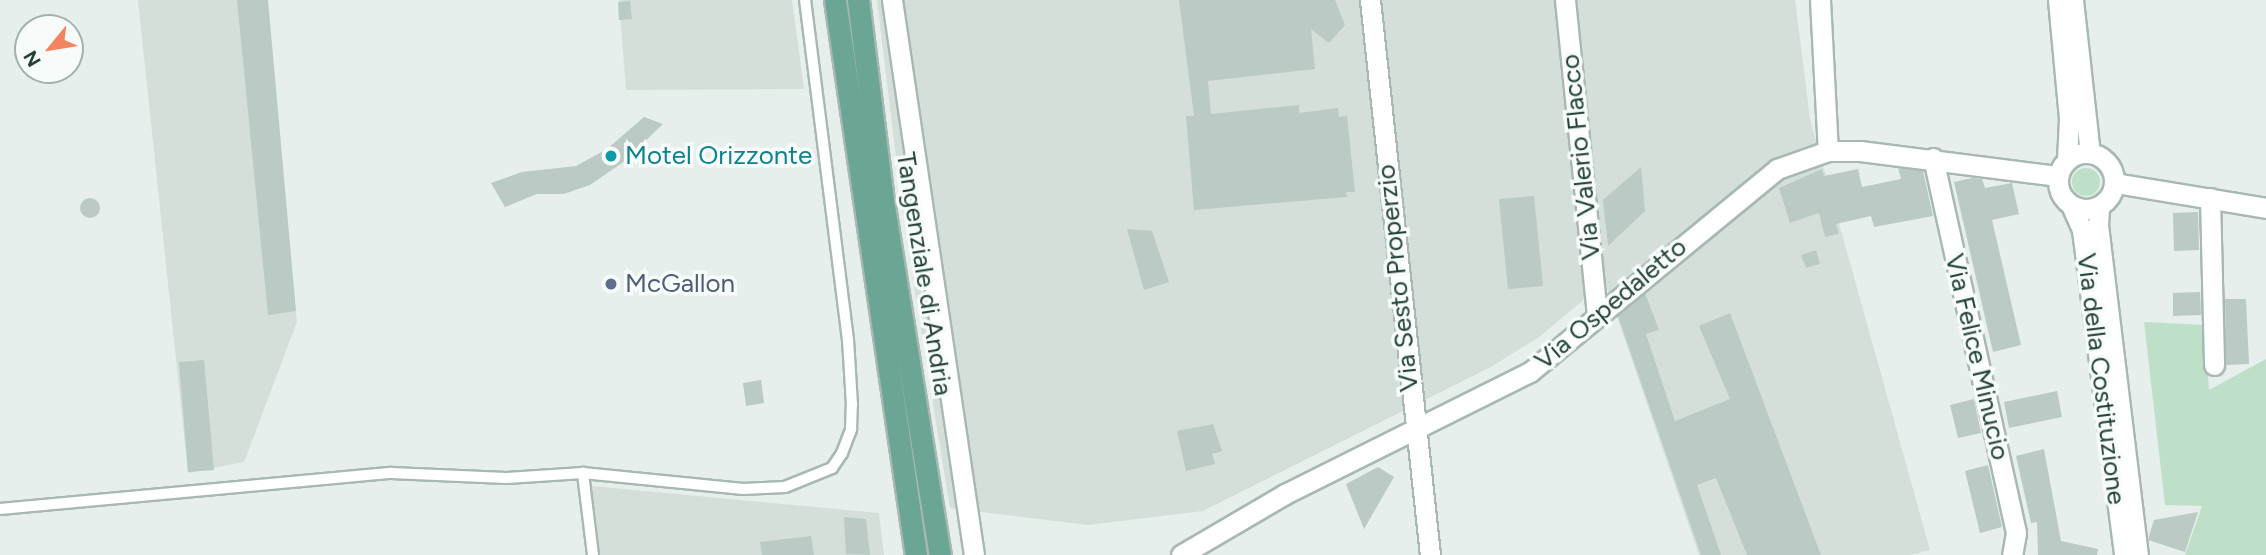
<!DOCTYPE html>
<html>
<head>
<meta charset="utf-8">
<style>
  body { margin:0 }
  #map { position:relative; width:2266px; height:555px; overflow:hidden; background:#e6efeb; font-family:Figtree,sans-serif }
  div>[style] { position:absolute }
  .built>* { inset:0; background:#d4dfda }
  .green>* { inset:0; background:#bfe0c8 }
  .round { border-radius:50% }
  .building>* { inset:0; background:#bbcac4 }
  .roads { filter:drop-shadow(2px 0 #a8b8b2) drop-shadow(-2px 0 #a8b8b2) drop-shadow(0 2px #a8b8b2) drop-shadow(0 -2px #a8b8b2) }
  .lane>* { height:10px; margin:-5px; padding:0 5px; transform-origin:5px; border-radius:5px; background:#fff }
  .street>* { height:19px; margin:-9.5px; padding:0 9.5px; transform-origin:9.5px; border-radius:9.5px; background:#fff }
  .street>.ring { margin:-9.5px; padding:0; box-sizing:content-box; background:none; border:19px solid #fff; border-radius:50% }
  .primary>* { height:21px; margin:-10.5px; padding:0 10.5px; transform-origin:10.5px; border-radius:10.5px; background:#6aa596 }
  .dots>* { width:19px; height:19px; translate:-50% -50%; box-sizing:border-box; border:4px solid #f7fbf9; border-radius:50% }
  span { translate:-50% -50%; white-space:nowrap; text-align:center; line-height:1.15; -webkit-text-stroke:7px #f7fbf9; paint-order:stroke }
  .culture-label { font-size:26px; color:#0d838f }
  .left { translate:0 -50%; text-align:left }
  .street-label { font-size:26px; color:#24423a }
  .service-label { font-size:26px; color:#4e5e75 }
  .north { position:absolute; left:14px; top:14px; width:70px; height:70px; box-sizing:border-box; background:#f7fbf9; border:2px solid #a3b1ad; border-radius:50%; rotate:240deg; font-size:19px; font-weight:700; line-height:28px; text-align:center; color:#24423a }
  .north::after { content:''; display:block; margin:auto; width:24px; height:32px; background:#f4845f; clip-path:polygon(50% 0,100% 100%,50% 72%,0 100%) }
</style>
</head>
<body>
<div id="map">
  <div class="built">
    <i style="clip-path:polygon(138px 0,262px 0,297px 322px,244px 462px,188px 473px)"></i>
    <i style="clip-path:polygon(619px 0,792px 0,804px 89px,626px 90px)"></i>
    <i style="clip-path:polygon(877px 0,1795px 0,1810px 119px,1930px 550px,1910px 555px,1699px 555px,1605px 282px,1538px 338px,1489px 368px,1203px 511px,1088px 525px,950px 508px,905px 232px)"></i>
    <i style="clip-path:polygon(592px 486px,879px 513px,884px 555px,600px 555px)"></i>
  </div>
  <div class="green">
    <i class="round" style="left:2072px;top:168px;width:28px;height:28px"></i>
    <i style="clip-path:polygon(2144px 322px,2204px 325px,2209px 390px,2266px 359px,2266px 555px,2185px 555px,2202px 506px,2165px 505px)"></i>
  </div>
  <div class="building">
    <i style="clip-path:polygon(237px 0,268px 0,296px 311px,268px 315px)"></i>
    <i style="clip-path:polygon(1179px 0,1335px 0,1345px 25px,1329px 43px,1311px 29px,1315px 69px,1208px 81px,1211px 114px,1299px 105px,1299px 113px,1338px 108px,1339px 117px,1347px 116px,1355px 192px,1346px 192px,1347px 197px,1194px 210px,1186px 116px,1194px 116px)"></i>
    <i style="clip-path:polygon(630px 1px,632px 19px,619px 20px,618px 2px)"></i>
    <i style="clip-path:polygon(644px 117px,663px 124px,622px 163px,590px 185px,564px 194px,537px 194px,505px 207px,491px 183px,522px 172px,576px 166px,607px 149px)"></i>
    <i style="clip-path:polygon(1641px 167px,1645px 211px,1608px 246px,1603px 200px)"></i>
    <i style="clip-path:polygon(1898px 168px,1923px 171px,1933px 216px,1874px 227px,1871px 216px,1836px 224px,1839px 234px,1825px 237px,1819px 213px,1790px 223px,1779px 188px,1822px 169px,1824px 176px,1858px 169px,1862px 187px,1901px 179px)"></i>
    <i style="clip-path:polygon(1972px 178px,1982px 179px,1985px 188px,2012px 183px,2019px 214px,1992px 220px,2021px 345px,1993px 352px,1954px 182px)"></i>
    <i style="clip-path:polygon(1534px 196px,1543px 286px,1508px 289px,1499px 199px)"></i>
    <i class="round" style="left:80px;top:198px;width:20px;height:20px"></i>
    <i style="clip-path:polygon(2198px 212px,2199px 250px,2174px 251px,2173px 213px)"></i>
    <i style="clip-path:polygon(1127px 229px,1152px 231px,1169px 282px,1144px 290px)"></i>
    <i style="clip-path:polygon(1816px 250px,1820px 264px,1806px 268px,1801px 255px)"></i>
    <i style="clip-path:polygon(2200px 292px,2201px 315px,2173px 316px,2173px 293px)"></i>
    <i style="clip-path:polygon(1645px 293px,1659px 330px,1646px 334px,1675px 421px,1730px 399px,1699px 326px,1730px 313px,1821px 555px,1747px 555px,1716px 478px,1697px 485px,1721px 555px,1701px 555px,1618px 316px)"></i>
    <i style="clip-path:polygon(2225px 299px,2246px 299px,2249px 364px,2226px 365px)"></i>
    <i style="clip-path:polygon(204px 360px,214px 470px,188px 472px,179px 362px)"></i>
    <i style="clip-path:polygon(761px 380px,764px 403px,746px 406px,743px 383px)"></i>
    <i style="clip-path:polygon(2057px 391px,2062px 417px,2009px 428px,2004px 402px)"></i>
    <i style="clip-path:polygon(1974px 399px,1981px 433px,1958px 438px,1950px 405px)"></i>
    <i style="clip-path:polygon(1213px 424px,1222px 451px,1212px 454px,1215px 464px,1186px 471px,1177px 431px)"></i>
    <i style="clip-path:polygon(2044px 449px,2061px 541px,2098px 549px,2097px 555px,2038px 555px,2037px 522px,2031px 523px,2016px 456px)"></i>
    <i style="clip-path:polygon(1988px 465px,2002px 527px,1980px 533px,1965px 471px)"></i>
    <i style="clip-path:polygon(1378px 467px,1394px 477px,1364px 529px,1346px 484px)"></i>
    <i style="clip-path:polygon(2198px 512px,2185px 552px,2148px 540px,2154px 520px)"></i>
    <i style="clip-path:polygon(844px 517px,866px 519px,870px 555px,846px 554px)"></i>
    <i style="clip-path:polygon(811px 536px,814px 555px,762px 555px,760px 542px)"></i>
  </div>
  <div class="roads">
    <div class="lane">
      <i style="left:0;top:509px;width:393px;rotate:-5.3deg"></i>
      <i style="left:391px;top:473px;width:116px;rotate:2.5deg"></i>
      <i style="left:507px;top:478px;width:76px;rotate:-3.8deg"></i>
      <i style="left:593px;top:555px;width:83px;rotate:-97deg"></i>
      <i style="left:583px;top:473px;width:161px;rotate:5.7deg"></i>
      <i style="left:743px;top:489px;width:42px;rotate:-2.7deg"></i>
      <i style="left:785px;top:487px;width:51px;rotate:-22deg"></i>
      <i style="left:832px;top:468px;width:18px;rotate:-56deg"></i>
      <i style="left:842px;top:453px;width:26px;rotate:-69deg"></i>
      <i style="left:851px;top:429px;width:24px;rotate:-88deg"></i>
      <i style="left:852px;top:405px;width:65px;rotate:-93.5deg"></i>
      <i style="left:848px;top:340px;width:343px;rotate:-97.2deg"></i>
    </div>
    <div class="street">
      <i style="left:892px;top:0;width:561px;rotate:81.6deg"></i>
      <i style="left:1370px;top:0;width:558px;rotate:83.83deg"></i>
      <i style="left:1565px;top:0;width:315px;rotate:84.2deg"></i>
      <i style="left:1820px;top:0;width:151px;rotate:87deg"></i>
      <i style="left:2058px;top:0;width:120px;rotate:84.7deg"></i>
      <i style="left:2069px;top:119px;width:41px;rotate:92.8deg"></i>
      <i style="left:2073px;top:0;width:154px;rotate:83.7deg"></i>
      <i class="ring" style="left:2058px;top:153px;width:37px;height:37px"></i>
      <i style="left:1933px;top:158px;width:384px;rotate:77.5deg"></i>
      <i style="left:2016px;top:533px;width:22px;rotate:100deg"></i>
      <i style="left:2115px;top:183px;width:153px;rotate:9.4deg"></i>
      <i style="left:2210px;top:198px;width:167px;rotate:88.6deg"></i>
      <i style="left:2071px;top:205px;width:27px;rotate:66deg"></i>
      <i style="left:2082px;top:230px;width:328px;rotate:82.6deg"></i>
      <i style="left:2099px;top:207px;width:18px;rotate:93deg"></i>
      <i style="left:2098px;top:225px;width:332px;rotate:83.1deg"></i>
      <i style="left:1181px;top:555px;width:121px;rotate:-30.4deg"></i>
      <i style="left:1285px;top:494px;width:274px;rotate:-26.5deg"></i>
      <i style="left:1530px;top:372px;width:320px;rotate:-39.4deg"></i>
      <i style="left:1777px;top:169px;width:54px;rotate:-19.4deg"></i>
      <i style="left:1828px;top:151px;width:32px"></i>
      <i style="left:1860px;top:151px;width:200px;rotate:7.2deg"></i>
    </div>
    <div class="primary">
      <i style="left:835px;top:0;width:561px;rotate:81.7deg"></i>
      <i style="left:858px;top:0;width:195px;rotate:82.9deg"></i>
      <i style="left:882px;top:194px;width:366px;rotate:80.9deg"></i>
    </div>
  </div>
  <div class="dots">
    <i style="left:611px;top:156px;background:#0f9aa8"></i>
    <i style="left:611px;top:284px;background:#5c6f8a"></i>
  </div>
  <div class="culture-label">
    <span class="left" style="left:625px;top:156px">Motel Orizzonte</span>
  </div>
  <div class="street-label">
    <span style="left:1581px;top:157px;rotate:-96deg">Via Valerio Flacco</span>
    <span style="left:924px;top:274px;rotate:81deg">Tangenziale di Andria</span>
    <span style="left:1398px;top:278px;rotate:-96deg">Via Sesto Properzio</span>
    <span style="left:1611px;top:304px;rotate:-40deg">Via Ospedaletto</span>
    <span style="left:1977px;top:357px;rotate:77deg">Via Felice Minucio</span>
    <span style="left:2101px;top:379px;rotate:83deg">Via della Costituzione</span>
  </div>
  <div class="service-label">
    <span class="left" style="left:625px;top:284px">McGallon</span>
  </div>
  <div class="north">N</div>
</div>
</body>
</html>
